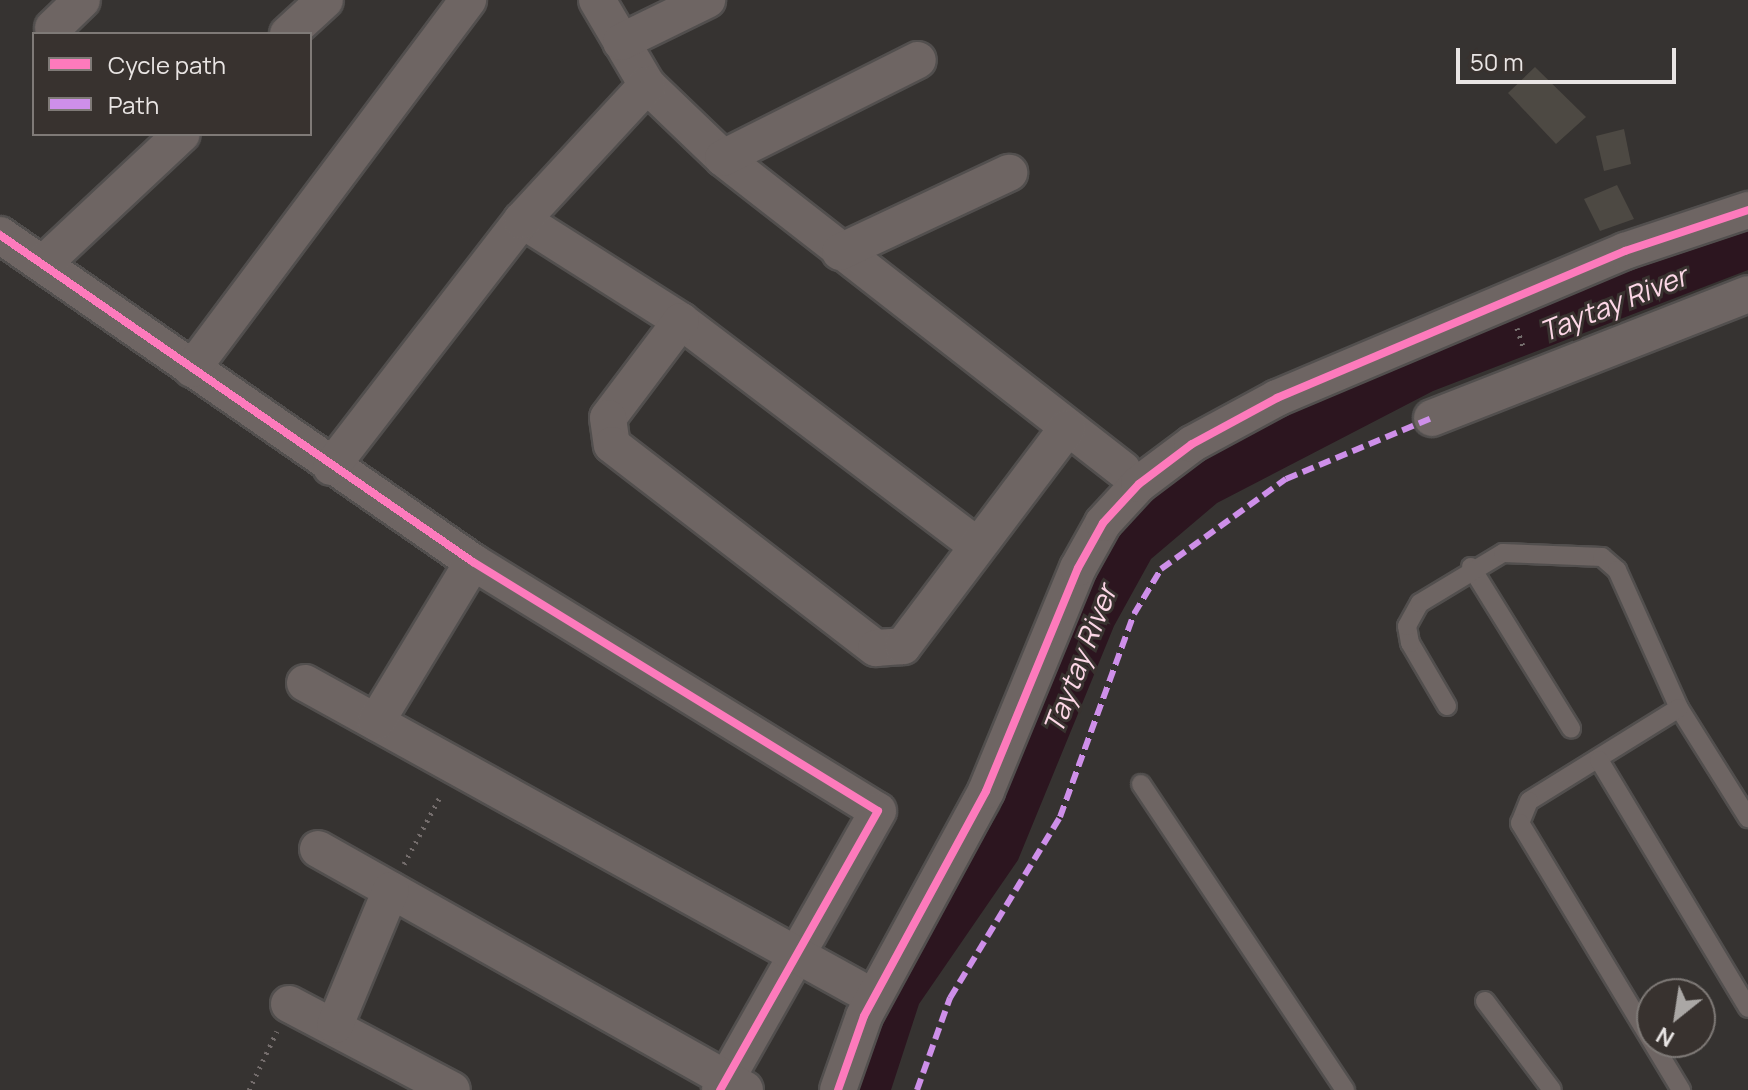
<!DOCTYPE html>
<html>
<head>
<meta charset="utf-8">
<style>
  body { margin:0 }
  #map { position:relative; width:1748px; height:1090px; overflow:hidden; background:#363331; font-family:Manrope,sans-serif }
  div>[style] { position:absolute }
  .water>* { inset:0; background:#2c151f }
  .building>* { inset:0; background:#4d4943 }
  .path>* { height:5px; margin-top:-2.5px; transform-origin:0; background:repeating-linear-gradient(90deg,#746d6c 0 2px,transparent 0 8px) }
  .roads { filter:drop-shadow(2px 0 #524f4e) drop-shadow(-2px 0 #524f4e) drop-shadow(0 2px #524f4e) drop-shadow(0 -2px #524f4e) }
  .service>* { height:18px; margin:-9px; padding:0 9px; transform-origin:9px; border-radius:9px; background:#6e6563 }
  .minor>* { height:36px; margin:-18px; padding:0 18px; transform-origin:18px; border-radius:18px; background:#6e6563 }
  .quiet>* { height:6px; margin-top:-3px; transform-origin:0; background:repeating-linear-gradient(90deg,#ce8fe9 0 12px,transparent 0 18px) }
  .cycleway>* { height:8px; margin:-4px; padding:0 4px; transform-origin:4px; border-radius:4px; background:#fd7abc }
  span { translate:-50% -50%; white-space:nowrap; text-align:center; line-height:1.15; -webkit-text-stroke:6px #38322f; paint-order:stroke }
  .water-label { font-size:28px; color:#fcd7e6; font-style:italic }
  .legend { position:absolute; left:32px; top:32px; width:280px; height:104px; box-sizing:border-box; background:#38322f; border:2px solid #7f7a77; margin:0; padding:10px 14px; list-style:none; font-size:24px; color:#e9e5e4 }
  .legend li { display:flex; align-items:center; gap:16px; height:40px }
  .legend b { width:40px; border:2px solid #7f7a77 }
  .north { position:absolute; left:1636px; top:978px; width:80px; height:80px; box-sizing:border-box; background:#38322f; border:2px solid #7f7a77; border-radius:50%; rotate:210deg; font-size:22px; font-weight:700; line-height:32px; text-align:center; color:#e9e5e4 }
  .north::after { content:''; display:block; margin:auto; width:28px; height:36px; background:#aaa7a5; clip-path:polygon(50% 0,100% 100%,50% 72%,0 100%) }
  .scale { position:absolute; left:1456px; top:48px; width:220px; height:36px; box-sizing:border-box; border:4px solid #e9e5e4; border-top:0; padding-left:10px; font-size:24px; line-height:28px; white-space:nowrap; color:#e9e5e4; -webkit-text-stroke:6px #38322f; paint-order:stroke }
</style>
</head>
<body>
<div id="map">
  <div class="water">
    <i style="clip-path:polygon(1748px 222px,1748px 270px,1433px 391px,1217px 503px,1151px 559px,1114px 626px,1018px 860px,919px 1004px,891px 1090px,855px 1090px,880px 1011px,1000px 810px,1090px 576px,1137px 502px,1229px 436px,1414px 353px)"></i>
  </div>
  <div class="building">
    <i style="clip-path:polygon(1535px 67px,1586px 117px,1556px 144px,1508px 93px)"></i>
    <i style="clip-path:polygon(1624px 129px,1631px 164px,1604px 171px,1596px 136px)"></i>
    <i style="clip-path:polygon(1617px 185px,1634px 219px,1600px 231px,1584px 199px)"></i>
  </div>
  <div class="path">
    <i style="left:1517px;top:328px;width:22px;rotate:72deg"></i>
    <i style="left:404px;top:864px;width:78px;rotate:-61.8deg"></i>
    <i style="left:249px;top:1090px;width:65px;rotate:-64.6deg"></i>
  </div>
  <div class="roads">
    <div class="service">
      <i style="left:1471px;top:567px;width:190px;rotate:58.2deg"></i>
      <i style="left:1447px;top:706px;width:73px;rotate:-120.4deg"></i>
      <i style="left:1410px;top:643px;width:17px;rotate:-100deg"></i>
      <i style="left:1407px;top:626px;width:26px;rotate:-61deg"></i>
      <i style="left:1420px;top:603px;width:97px;rotate:-31.1deg"></i>
      <i style="left:1503px;top:553px;width:99px;rotate:2.3deg"></i>
      <i style="left:1602px;top:557px;width:20px;rotate:41deg"></i>
      <i style="left:1617px;top:570px;width:151px;rotate:65.8deg"></i>
      <i style="left:1679px;top:708px;width:130px;rotate:57.9deg"></i>
      <i style="left:1679px;top:708px;width:176px;rotate:148.2deg"></i>
      <i style="left:1529px;top:801px;width:24px;rotate:112deg"></i>
      <i style="left:1520px;top:823px;width:312px;rotate:58.9deg"></i>
      <i style="left:1599px;top:760px;width:289px;rotate:59deg"></i>
      <i style="left:1141px;top:784px;width:368px;rotate:56.3deg"></i>
      <i style="left:1485px;top:1001px;width:111px;rotate:53deg"></i>
    </div>
    <div class="minor">
      <i style="left:597px;top:0;width:99px;rotate:59.5deg"></i>
      <i style="left:647px;top:85px;width:105px;rotate:43.8deg"></i>
      <i style="left:723px;top:158px;width:507px;rotate:37.95deg"></i>
      <i style="left:53px;top:28px;width:40px;rotate:-44deg"></i>
      <i style="left:288px;top:34px;width:50px;rotate:-42.6deg"></i>
      <i style="left:621px;top:42px;width:96px;rotate:-26deg"></i>
      <i style="left:723px;top:158px;width:218px;rotate:-26.7deg"></i>
      <i style="left:522px;top:220px;width:188px;rotate:32.4deg"></i>
      <i style="left:681px;top:321px;width:372px;rotate:37.2deg"></i>
      <i style="left:0;top:235px;width:575px;rotate:34.66deg"></i>
      <i style="left:473px;top:562px;width:475px;rotate:31.6deg"></i>
      <i style="left:878px;top:811px;width:321px;rotate:119.5deg"></i>
      <i style="left:840px;top:252px;width:187px;rotate:-25.1deg"></i>
      <i style="left:45px;top:262px;width:187px;rotate:-43.1deg"></i>
      <i style="left:681px;top:321px;width:121px;rotate:127deg"></i>
      <i style="left:608px;top:418px;width:27px;rotate:82deg"></i>
      <i style="left:612px;top:445px;width:333px;rotate:37.6deg"></i>
      <i style="left:876px;top:648px;width:27px;rotate:-4deg"></i>
      <i style="left:903px;top:646px;width:273px;rotate:-53deg"></i>
      <i style="left:192px;top:369px;width:461px;rotate:-53.2deg"></i>
      <i style="left:1432px;top:418px;width:339px;rotate:-21.4deg"></i>
      <i style="left:331px;top:467px;width:312px;rotate:-52.3deg"></i>
      <i style="left:522px;top:220px;width:184px;rotate:-47.2deg"></i>
      <i style="left:305px;top:683px;width:636px;rotate:28.94deg"></i>
      <i style="left:376px;top:722px;width:187px;rotate:-58.8deg"></i>
      <i style="left:318px;top:849px;width:490px;rotate:29.4deg"></i>
      <i style="left:289px;top:1004px;width:184px;rotate:27.8deg"></i>
      <i style="left:335px;top:1025px;width:146px;rotate:-67.5deg"></i>
      <i style="left:838px;top:1090px;width:78px;rotate:-70.6deg"></i>
      <i style="left:864px;top:1016px;width:256px;rotate:-61.5deg"></i>
      <i style="left:986px;top:791px;width:241px;rotate:-67.6deg"></i>
      <i style="left:1078px;top:568px;width:51px;rotate:-60.9deg"></i>
      <i style="left:1103px;top:523px;width:53px;rotate:-47.3deg"></i>
      <i style="left:1139px;top:484px;width:66px;rotate:-37deg"></i>
      <i style="left:1192px;top:444px;width:97px;rotate:-28.4deg"></i>
      <i style="left:1277px;top:398px;width:378px;rotate:-22.9deg"></i>
      <i style="left:1625px;top:251px;width:130px;rotate:-18.4deg"></i>
    </div>
  </div>
  <div class="quiet">
    <i style="left:917px;top:1090px;width:98px;rotate:-70.3deg"></i>
    <i style="left:950px;top:998px;width:212px;rotate:-58.7deg"></i>
    <i style="left:1060px;top:817px;width:216px;rotate:-70deg"></i>
    <i style="left:1134px;top:614px;width:52px;rotate:-59deg"></i>
    <i style="left:1161px;top:569px;width:154px;rotate:-35.8deg"></i>
    <i style="left:1286px;top:479px;width:158px;rotate:-22.7deg"></i>
  </div>
  <div class="cycleway">
    <i style="left:0;top:235px;width:575px;rotate:34.66deg"></i>
    <i style="left:473px;top:562px;width:475px;rotate:31.6deg"></i>
    <i style="left:878px;top:811px;width:321px;rotate:119.5deg"></i>
    <i style="left:838px;top:1090px;width:78px;rotate:-70.6deg"></i>
    <i style="left:864px;top:1016px;width:256px;rotate:-61.5deg"></i>
    <i style="left:986px;top:791px;width:241px;rotate:-67.6deg"></i>
    <i style="left:1078px;top:568px;width:51px;rotate:-60.9deg"></i>
    <i style="left:1103px;top:523px;width:53px;rotate:-47.3deg"></i>
    <i style="left:1139px;top:484px;width:66px;rotate:-37deg"></i>
    <i style="left:1192px;top:444px;width:97px;rotate:-28.4deg"></i>
    <i style="left:1277px;top:398px;width:378px;rotate:-22.9deg"></i>
    <i style="left:1625px;top:251px;width:130px;rotate:-18.4deg"></i>
  </div>
  <div class="water-label">
    <span style="left:1613px;top:303px;rotate:-22deg">Taytay River</span>
    <span style="left:1079px;top:659px;rotate:-69deg">Taytay River</span>
  </div>
  <ul class="legend">
  <li><b style="height:10px;background:#fd7abc"></b>Cycle path</li>
  <li><b style="height:10px;background:#ce8fe9"></b>Path</li>
  </ul>
  <div class="north">N</div>
  <div class="scale">50 m</div>
</div>
</body>
</html>
